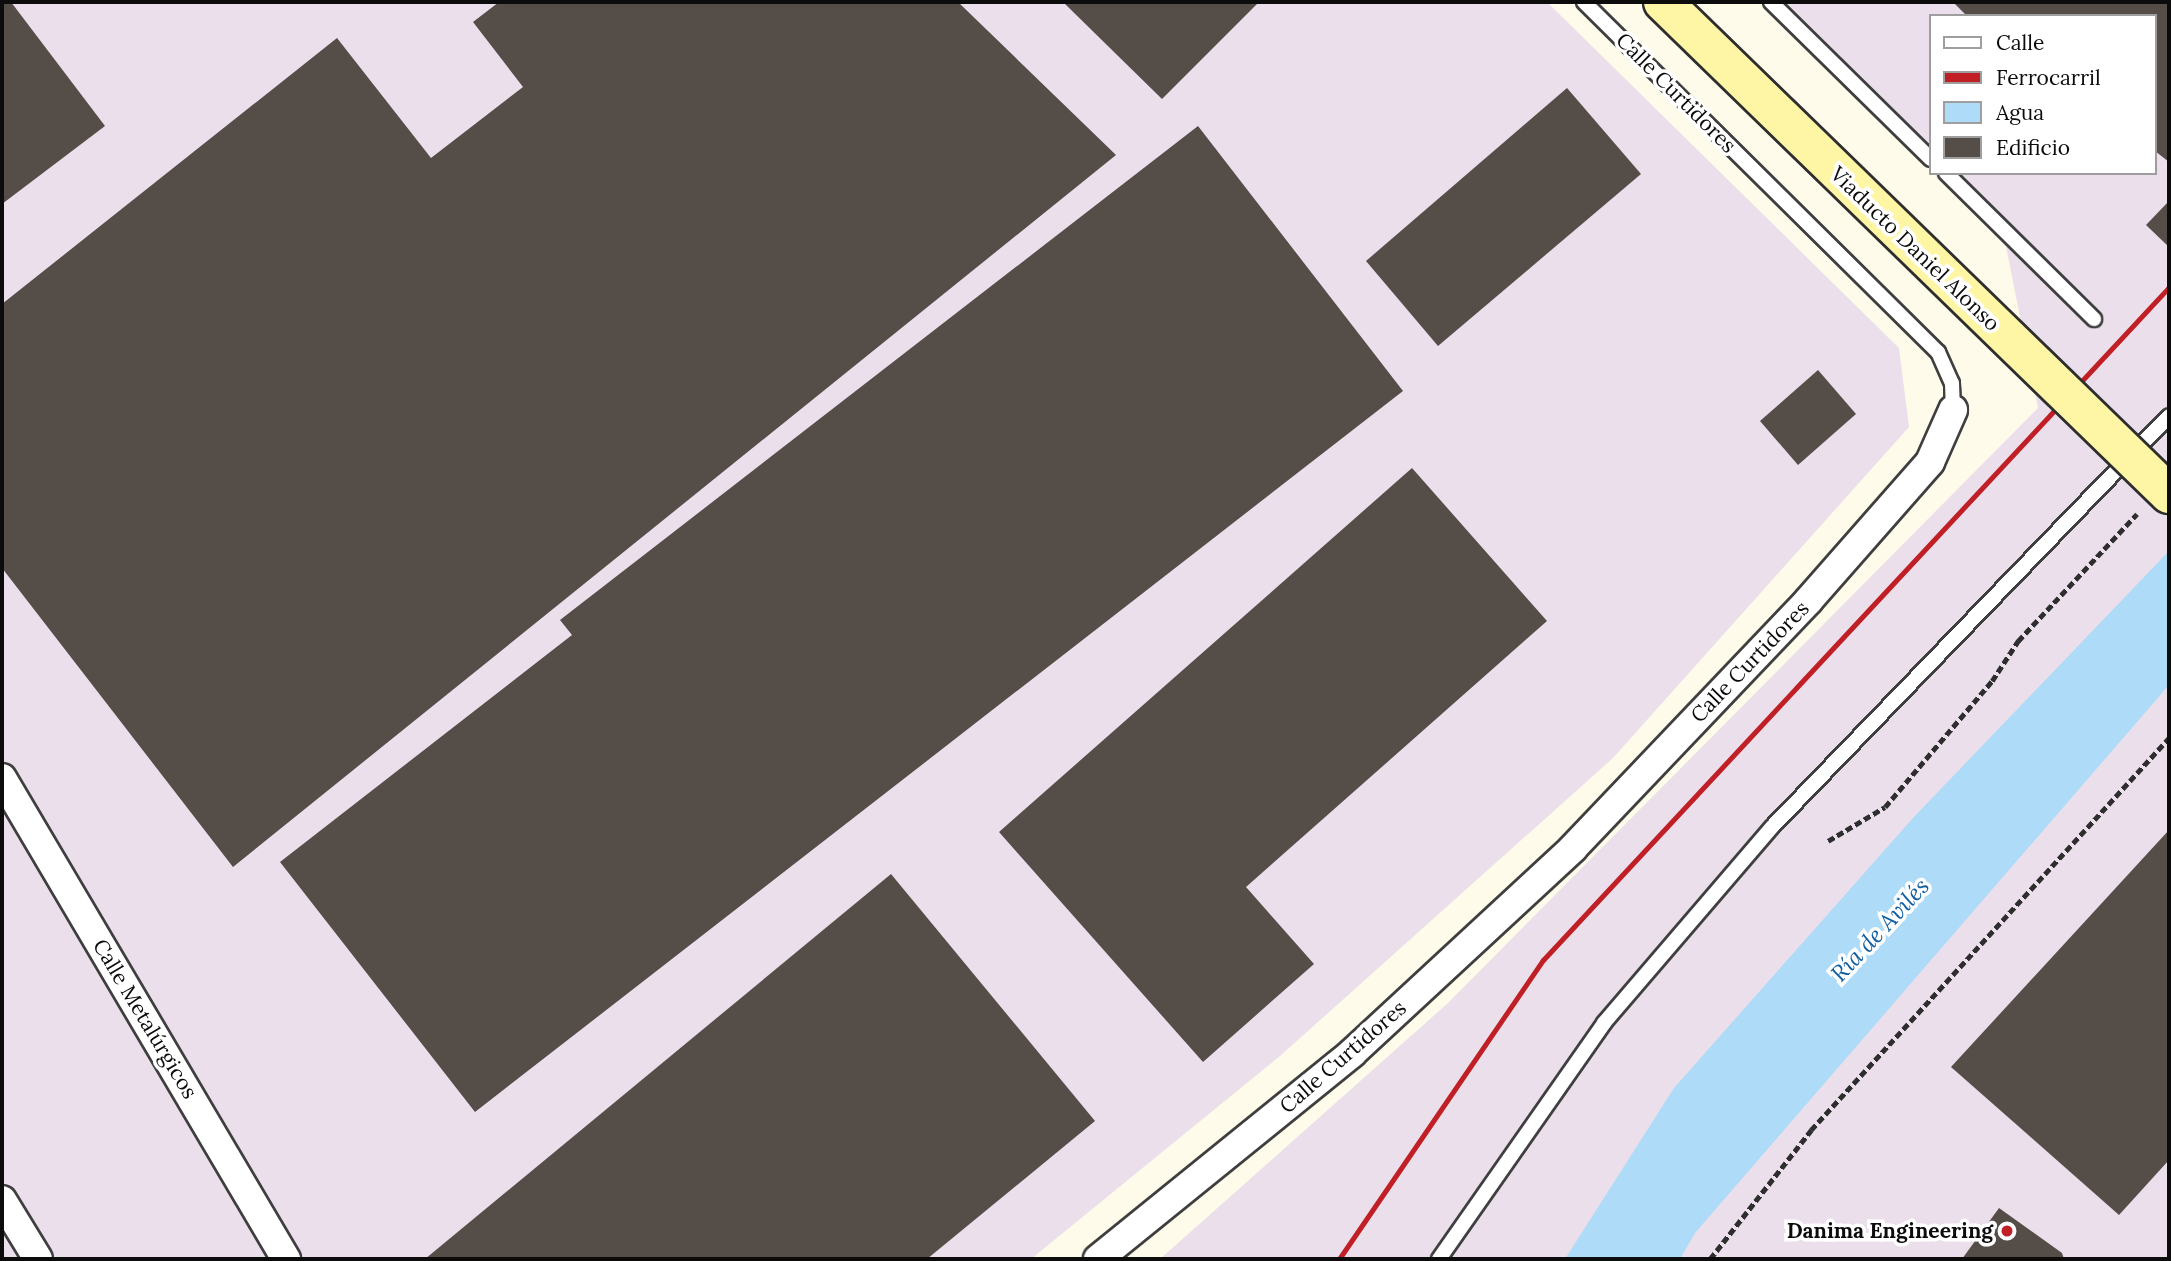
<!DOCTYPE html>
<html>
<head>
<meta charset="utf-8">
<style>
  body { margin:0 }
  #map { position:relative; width:2171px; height:1261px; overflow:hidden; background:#fffbea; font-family:Lora,serif }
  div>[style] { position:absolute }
  .industrial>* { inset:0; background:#eadfeb }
  .water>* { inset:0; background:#addbf8 }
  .building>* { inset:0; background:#554d48 }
  .path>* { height:4.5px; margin-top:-2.25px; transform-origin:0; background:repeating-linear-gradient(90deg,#2e2e2e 0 7px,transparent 0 10.5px) }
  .roads { filter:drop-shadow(2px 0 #3f3f3f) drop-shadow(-2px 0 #3f3f3f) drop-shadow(0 2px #3f3f3f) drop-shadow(0 -2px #3f3f3f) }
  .service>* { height:14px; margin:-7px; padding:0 7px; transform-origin:7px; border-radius:7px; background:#fff }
  .minor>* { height:28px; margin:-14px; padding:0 14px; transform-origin:14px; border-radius:14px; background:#fff }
  .rail>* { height:5px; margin:-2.5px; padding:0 2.5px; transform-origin:2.5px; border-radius:2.5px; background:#c02025 }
  .bridges { filter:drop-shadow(2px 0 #2e2e2e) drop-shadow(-2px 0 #2e2e2e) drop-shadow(0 2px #2e2e2e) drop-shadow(0 -2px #2e2e2e) }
  .secondary-bridge>* { height:38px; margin:-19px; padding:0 19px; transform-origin:19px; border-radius:19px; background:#fff6a5 }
  .dots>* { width:19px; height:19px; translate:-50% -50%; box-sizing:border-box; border:4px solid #fff; border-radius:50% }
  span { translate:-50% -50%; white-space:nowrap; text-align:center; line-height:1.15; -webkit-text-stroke:7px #fff; paint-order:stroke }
  .street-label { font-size:21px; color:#0c0c0c }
  .poi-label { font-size:21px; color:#0c0c0c; font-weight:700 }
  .right { translate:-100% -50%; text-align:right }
  .water-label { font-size:23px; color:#1260a1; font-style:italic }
  .frame { position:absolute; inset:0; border:4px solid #0c0c0c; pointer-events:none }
  .legend { position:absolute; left:1929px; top:14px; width:228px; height:161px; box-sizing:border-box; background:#fff; border:2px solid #9e9e9e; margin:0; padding:9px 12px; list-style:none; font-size:21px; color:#0c0c0c }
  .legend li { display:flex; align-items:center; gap:14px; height:35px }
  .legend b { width:35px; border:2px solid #9e9e9e }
</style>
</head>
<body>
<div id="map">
  <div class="industrial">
    <i style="clip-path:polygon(2px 2px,1547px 2px,1899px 348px,1909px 427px,1613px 758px,1280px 1056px,1031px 1259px,2px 1259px)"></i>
    <i style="clip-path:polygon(1773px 2px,2169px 2px,2169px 1259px,1160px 1259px,1448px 1003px,2038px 408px,2000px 216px,1955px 173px,2155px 173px,2155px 16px,1931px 16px,1931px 151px)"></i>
  </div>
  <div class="water">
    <i style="clip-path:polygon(2169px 551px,2169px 685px,1695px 1233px,1680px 1259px,1565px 1259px,1674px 1088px,1913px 818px)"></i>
  </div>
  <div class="building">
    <i style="clip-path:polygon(2px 2px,11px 2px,105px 126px,2px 204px)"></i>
    <i style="clip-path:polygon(499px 2px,958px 2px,1116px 155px,233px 867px,2px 568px,2px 304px,337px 38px,431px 158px,523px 87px,473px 22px)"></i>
    <i style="clip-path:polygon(1063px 2px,1259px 2px,1162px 99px)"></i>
    <i style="clip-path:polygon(1953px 2px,2169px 2px,2169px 162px,2155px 151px,2155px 16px,1967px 16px)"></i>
    <i style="clip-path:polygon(1567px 88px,1641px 174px,1438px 346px,1366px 261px)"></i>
    <i style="clip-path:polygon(1198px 126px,1403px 391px,475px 1112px,280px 862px,572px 635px,560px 620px)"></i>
    <i style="clip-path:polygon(2169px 201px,2169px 247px,2146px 225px)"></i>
    <i style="clip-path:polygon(1818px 370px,1856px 414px,1798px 465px,1760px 421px)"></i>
    <i style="clip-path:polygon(1412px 468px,1547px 621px,1246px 887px,1314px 964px,1203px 1062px,999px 832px)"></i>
    <i style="clip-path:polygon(2169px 830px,2169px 1160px,2119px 1215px,1951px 1067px)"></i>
    <i style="clip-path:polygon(891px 874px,1095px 1121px,927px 1259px,425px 1259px)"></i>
    <i style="clip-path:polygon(1999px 1208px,2062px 1253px,2064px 1259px,1962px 1259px)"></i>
  </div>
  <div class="path">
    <i style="left:1828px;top:841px;width:66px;rotate:-30.8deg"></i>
    <i style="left:1885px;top:807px;width:165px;rotate:-49.7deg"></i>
    <i style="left:1992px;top:681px;width:48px;rotate:-57deg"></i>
    <i style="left:2018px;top:641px;width:174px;rotate:-46.9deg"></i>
    <i style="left:1710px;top:1259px;width:164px;rotate:-51.9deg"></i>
    <i style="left:1811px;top:1130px;width:531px;rotate:-47.6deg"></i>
  </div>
  <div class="roads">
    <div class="service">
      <i style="left:1584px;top:2px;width:498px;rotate:44.7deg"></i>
      <i style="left:1938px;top:352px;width:34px;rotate:66deg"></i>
      <i style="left:1952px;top:383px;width:27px;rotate:88deg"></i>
      <i style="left:1771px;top:2px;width:224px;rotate:44.5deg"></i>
      <i style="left:1946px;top:173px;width:208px;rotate:44.6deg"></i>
      <i style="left:1439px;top:1259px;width:288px;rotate:-55deg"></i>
      <i style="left:1604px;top:1023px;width:258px;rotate:-49.4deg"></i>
      <i style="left:1772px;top:827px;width:571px;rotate:-45.99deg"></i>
    </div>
    <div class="minor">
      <i style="left:2px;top:778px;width:559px;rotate:59.44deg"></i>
      <i style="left:2px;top:1200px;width:69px;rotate:58.6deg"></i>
      <i style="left:1098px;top:1259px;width:327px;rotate:-39deg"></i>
      <i style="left:1352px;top:1053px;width:301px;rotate:-42.8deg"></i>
      <i style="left:1573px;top:848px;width:341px;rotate:-46.4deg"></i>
      <i style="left:1808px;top:601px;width:185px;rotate:-48.7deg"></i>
      <i style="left:1930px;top:462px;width:57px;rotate:-66.1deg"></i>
    </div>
  </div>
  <div class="rail">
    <i style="left:1339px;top:1259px;width:362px;rotate:-55.7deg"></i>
    <i style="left:1543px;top:960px;width:919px;rotate:-47.07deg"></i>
  </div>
  <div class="bridges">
    <div class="secondary-bridge">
      <i style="left:1663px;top:2px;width:706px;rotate:44.2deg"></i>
    </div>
  </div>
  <div class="dots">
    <i style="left:2007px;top:1231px;background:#c02025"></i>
  </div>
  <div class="street-label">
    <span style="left:1676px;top:93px;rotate:45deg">Calle Curtidores</span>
    <span style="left:1915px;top:249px;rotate:44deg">Viaducto Daniel Alonso</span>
    <span style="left:1750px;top:662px;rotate:-46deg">Calle Curtidores</span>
    <span style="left:145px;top:1019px;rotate:59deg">Calle Metalúrgicos</span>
    <span style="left:1343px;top:1057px;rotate:-41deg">Calle Curtidores</span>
  </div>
  <div class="poi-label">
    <span class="right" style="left:1993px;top:1231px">Danima Engineering</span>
  </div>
  <div class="water-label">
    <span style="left:1880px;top:930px;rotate:-47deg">Ría de Avilés</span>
  </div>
  <div class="frame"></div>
  <ul class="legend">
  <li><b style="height:9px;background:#fff"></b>Calle</li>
  <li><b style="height:9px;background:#c02025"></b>Ferrocarril</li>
  <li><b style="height:19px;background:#addbf8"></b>Agua</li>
  <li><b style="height:19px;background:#554d48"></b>Edificio</li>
  </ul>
</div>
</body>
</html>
